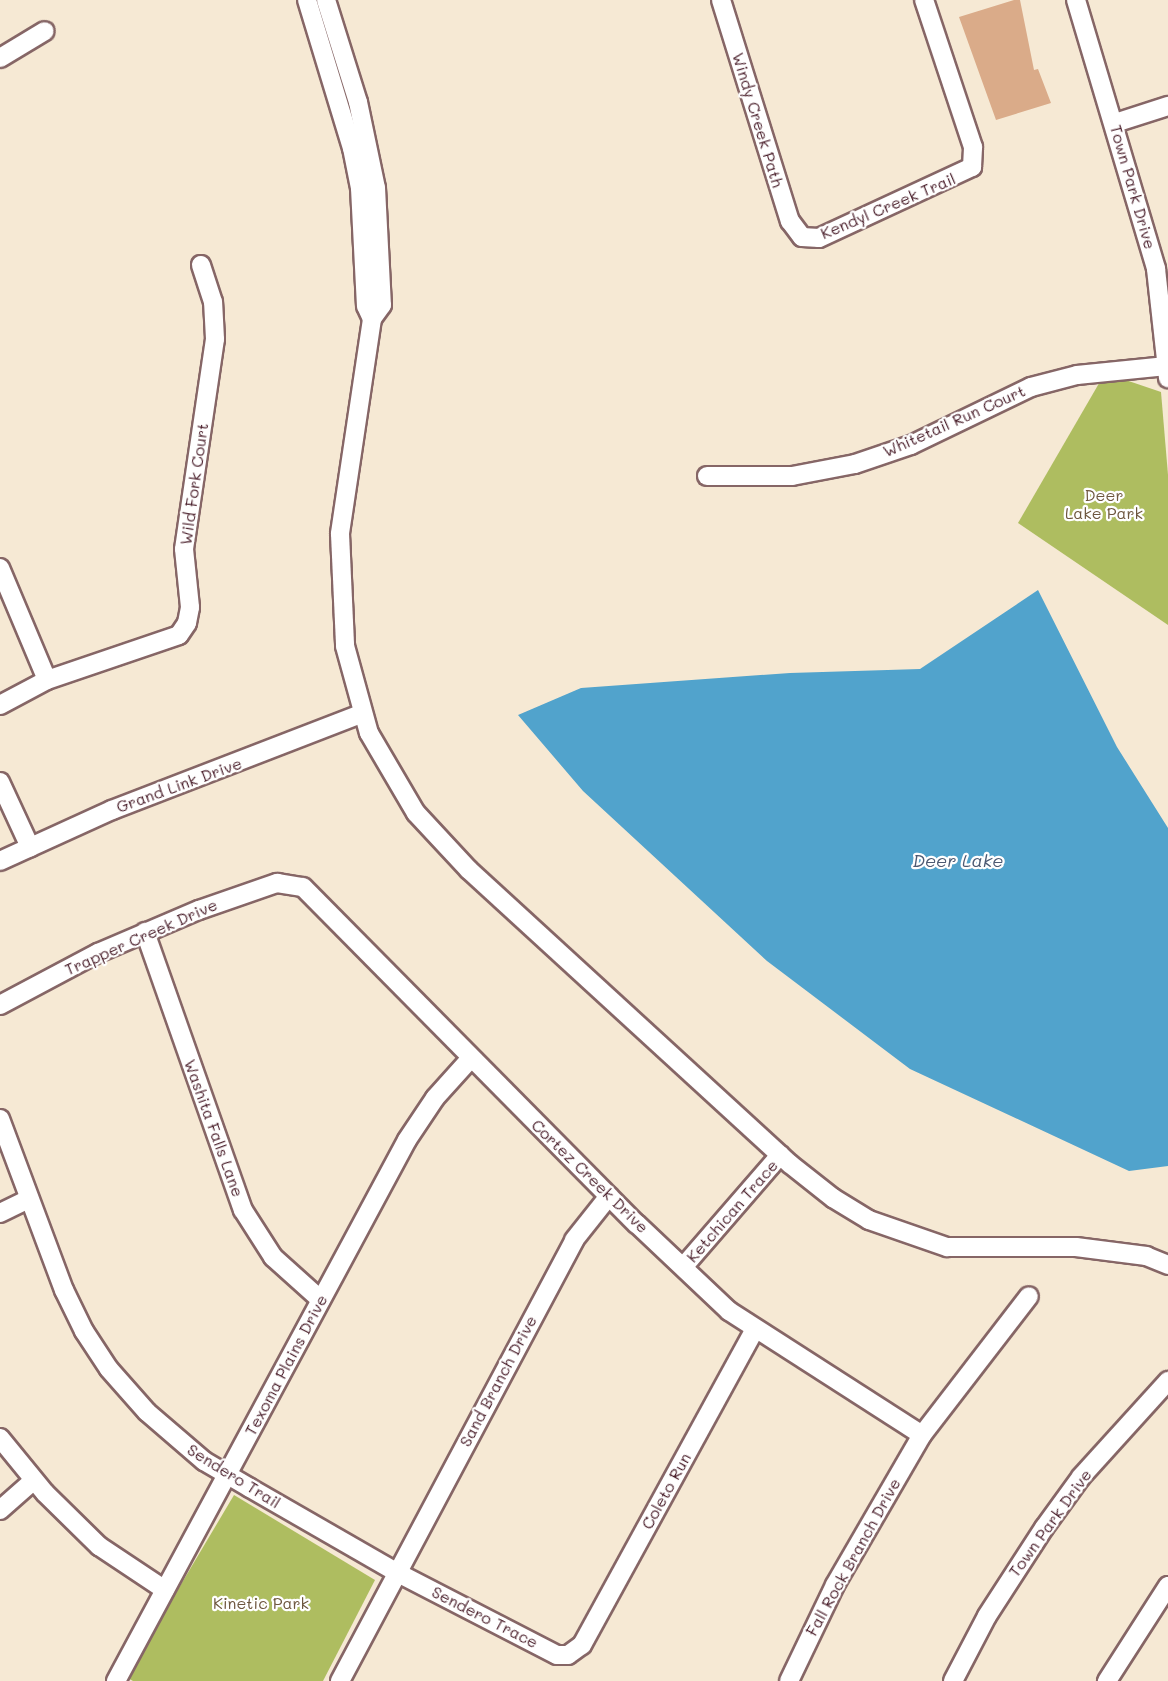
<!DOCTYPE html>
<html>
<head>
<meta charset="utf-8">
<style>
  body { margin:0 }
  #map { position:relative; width:1168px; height:1681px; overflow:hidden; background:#f6e9d4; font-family:Mali,sans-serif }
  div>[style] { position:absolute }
  .green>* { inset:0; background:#aebd60 }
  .water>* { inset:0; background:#51a3cc }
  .building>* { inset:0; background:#daab89 }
  .roads { filter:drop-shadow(2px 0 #866666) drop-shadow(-2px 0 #866666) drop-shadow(0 2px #866666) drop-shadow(0 -2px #866666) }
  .minor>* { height:18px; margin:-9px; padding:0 9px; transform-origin:9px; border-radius:9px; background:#fff }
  span { translate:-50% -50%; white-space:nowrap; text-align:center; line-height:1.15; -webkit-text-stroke:4.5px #fff; paint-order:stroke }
  .street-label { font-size:16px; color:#4a1f2b }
  .park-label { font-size:16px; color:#6d563e }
  .water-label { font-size:18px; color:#4d5a73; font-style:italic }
</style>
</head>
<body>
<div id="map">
  <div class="green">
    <i style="clip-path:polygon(1105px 373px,1161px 392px,1168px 475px,1168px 625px,1018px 523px)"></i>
    <i style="clip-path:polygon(234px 1495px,375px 1580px,323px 1681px,133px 1681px,126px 1677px)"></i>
  </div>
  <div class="water">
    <i style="clip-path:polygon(1038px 590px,1117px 747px,1168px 828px,1168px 1166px,1129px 1171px,910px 1069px,767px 961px,583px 791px,518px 715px,581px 688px,790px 673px,920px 669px)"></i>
  </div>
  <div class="building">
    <i style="clip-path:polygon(1014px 0,1020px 0,1034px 70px,1038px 69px,1051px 103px,996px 120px,959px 17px)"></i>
  </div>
  <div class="roads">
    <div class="minor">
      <i style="left:307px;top:0;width:155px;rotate:73.1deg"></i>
      <i style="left:352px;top:148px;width:41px;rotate:78.7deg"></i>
      <i style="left:360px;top:188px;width:118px;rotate:87.1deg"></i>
      <i style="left:366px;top:306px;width:14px;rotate:65deg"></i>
      <i style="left:326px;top:0;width:107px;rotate:72.6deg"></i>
      <i style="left:358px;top:102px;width:88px;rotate:78.2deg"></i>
      <i style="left:376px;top:188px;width:117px;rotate:87.1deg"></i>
      <i style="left:382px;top:305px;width:17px;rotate:126deg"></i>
      <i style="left:721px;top:0;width:232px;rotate:72.7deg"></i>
      <i style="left:790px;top:221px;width:20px;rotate:53deg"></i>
      <i style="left:802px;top:237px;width:17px;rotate:3deg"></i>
      <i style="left:819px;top:238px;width:169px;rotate:-24.9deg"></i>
      <i style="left:972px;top:167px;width:20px;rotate:-87deg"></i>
      <i style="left:973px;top:147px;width:155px;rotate:-108.4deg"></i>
      <i style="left:1076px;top:0;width:281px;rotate:73.4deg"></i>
      <i style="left:1156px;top:269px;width:110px;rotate:83.7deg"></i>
      <i style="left:0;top:58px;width:52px;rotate:-31deg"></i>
      <i style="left:1115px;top:123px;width:56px;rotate:-17.8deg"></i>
      <i style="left:372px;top:319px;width:217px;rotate:98.5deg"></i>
      <i style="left:340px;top:534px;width:112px;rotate:87.4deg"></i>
      <i style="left:345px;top:646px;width:90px;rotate:74.6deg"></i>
      <i style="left:369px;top:733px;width:93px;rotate:59.6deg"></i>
      <i style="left:416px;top:813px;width:78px;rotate:47.1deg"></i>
      <i style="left:469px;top:870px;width:435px;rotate:42.5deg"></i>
      <i style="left:790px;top:1164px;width:55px;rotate:38.3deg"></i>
      <i style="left:833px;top:1198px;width:42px;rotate:31.4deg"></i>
      <i style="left:869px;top:1220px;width:83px;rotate:19.1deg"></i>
      <i style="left:947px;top:1247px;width:129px"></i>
      <i style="left:1076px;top:1247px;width:71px;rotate:7.3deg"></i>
      <i style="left:1146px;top:1256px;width:24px;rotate:22deg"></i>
      <i style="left:707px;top:476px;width:85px"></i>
      <i style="left:792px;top:476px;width:64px;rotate:-10.8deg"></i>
      <i style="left:855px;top:464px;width:59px;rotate:-18.7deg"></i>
      <i style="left:911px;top:445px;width:133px;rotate:-25.8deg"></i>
      <i style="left:1031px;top:387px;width:48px;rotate:-14.6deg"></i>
      <i style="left:1077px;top:375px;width:90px;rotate:-5.7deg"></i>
      <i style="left:0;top:568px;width:121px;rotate:67.2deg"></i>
      <i style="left:0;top:705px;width:53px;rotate:-28deg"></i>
      <i style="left:47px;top:680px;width:139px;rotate:-18.8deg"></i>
      <i style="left:179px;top:635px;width:14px;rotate:-56deg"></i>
      <i style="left:187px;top:623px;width:16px;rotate:-79deg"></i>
      <i style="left:190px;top:607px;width:58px;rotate:-95.9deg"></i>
      <i style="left:184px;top:549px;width:212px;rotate:-81.6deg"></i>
      <i style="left:215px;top:339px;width:37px;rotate:-93deg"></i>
      <i style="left:213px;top:302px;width:39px;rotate:-108deg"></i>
      <i style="left:0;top:782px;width:72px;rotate:65.2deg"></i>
      <i style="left:0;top:861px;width:123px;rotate:-24.5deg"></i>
      <i style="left:112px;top:810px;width:267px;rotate:-21.1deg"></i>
      <i style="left:145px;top:932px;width:295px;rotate:70.6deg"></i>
      <i style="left:243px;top:1210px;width:56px;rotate:57.4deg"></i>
      <i style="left:273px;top:1257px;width:64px;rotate:41.9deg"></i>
      <i style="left:0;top:1005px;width:111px;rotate:-28deg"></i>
      <i style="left:98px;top:953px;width:110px;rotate:-23.1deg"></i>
      <i style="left:199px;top:910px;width:83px;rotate:-19.1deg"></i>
      <i style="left:277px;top:883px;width:26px;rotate:9deg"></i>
      <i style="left:303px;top:887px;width:474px;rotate:45.3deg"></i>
      <i style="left:637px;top:1224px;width:127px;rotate:43.4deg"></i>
      <i style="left:729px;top:1311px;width:229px;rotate:32.7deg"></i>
      <i style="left:0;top:1119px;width:183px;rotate:69.5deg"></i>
      <i style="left:64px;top:1290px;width:46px;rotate:64deg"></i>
      <i style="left:84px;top:1331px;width:45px;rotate:56.7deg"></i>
      <i style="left:109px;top:1369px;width:57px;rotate:48.5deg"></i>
      <i style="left:147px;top:1412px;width:75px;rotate:40.7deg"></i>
      <i style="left:204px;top:1461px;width:53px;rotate:30.4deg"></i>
      <i style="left:250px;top:1488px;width:168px;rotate:29.9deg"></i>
      <i style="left:396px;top:1572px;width:181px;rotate:27.3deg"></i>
      <i style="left:557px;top:1655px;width:11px"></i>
      <i style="left:568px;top:1655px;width:17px;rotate:-36deg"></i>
      <i style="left:582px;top:1645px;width:360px;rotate:-61.3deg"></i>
      <i style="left:0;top:1213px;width:32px;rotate:-26deg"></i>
      <i style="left:684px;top:1266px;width:147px;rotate:-49.1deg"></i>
      <i style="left:0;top:1438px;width:71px;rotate:50.7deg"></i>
      <i style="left:45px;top:1493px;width:76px;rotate:44.5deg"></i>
      <i style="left:99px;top:1546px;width:79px;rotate:33.7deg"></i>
      <i style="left:0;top:1510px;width:45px;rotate:-41.4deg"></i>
      <i style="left:116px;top:1681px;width:614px;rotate:-61.72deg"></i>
      <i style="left:407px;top:1140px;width:50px;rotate:-56.3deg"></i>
      <i style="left:435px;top:1098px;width:54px;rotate:-48deg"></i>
      <i style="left:340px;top:1681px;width:499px;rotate:-62deg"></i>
      <i style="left:574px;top:1240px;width:56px;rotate:-51.5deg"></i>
      <i style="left:789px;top:1681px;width:106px;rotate:-64.4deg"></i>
      <i style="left:835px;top:1585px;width:173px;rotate:-59.9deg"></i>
      <i style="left:922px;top:1435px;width:175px;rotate:-52.4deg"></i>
      <i style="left:953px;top:1681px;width:73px;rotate:-62.4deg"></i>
      <i style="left:987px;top:1616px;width:105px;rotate:-57.1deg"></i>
      <i style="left:1044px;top:1528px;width:63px;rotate:-54deg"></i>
      <i style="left:1081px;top:1477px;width:130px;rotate:-47.8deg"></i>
      <i style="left:1107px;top:1681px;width:113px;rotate:-57.3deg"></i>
    </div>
  </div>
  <div class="street-label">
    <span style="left:758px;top:120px;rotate:73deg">Windy Creek Path</span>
    <span style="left:1133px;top:187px;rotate:74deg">Town Park Drive</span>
    <span style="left:888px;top:206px;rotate:-23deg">Kendyl Creek Trail</span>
    <span style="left:954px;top:421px;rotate:-24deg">Whitetail Run Court</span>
    <span style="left:194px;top:484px;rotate:-82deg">Wild Fork Court</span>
    <span style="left:179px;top:785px;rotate:-20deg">Grand Link Drive</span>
    <span style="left:141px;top:937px;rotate:-24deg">Trapper Creek Drive</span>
    <span style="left:214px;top:1128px;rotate:70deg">Washita Falls Lane</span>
    <span style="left:590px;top:1176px;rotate:44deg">Cortez Creek Drive</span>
    <span style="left:732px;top:1211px;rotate:-49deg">Ketchican Trace</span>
    <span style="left:286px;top:1365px;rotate:-62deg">Texoma Plains Drive</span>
    <span style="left:498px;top:1381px;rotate:-62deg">Sand Branch Drive</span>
    <span style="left:234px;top:1476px;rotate:32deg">Sendero Trail</span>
    <span style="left:666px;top:1491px;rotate:-61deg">Coleto Run</span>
    <span style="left:1050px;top:1523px;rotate:-54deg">Town Park Drive</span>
    <span style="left:853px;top:1557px;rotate:-61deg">Fall Rock Branch Drive</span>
    <span style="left:485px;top:1617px;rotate:27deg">Sendero Trace</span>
  </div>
  <div class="park-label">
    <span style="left:1104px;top:504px">Deer<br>Lake Park</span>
    <span style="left:261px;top:1603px">Kinetic Park</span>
  </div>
  <div class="water-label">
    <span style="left:958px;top:860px">Deer Lake</span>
  </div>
</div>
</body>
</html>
